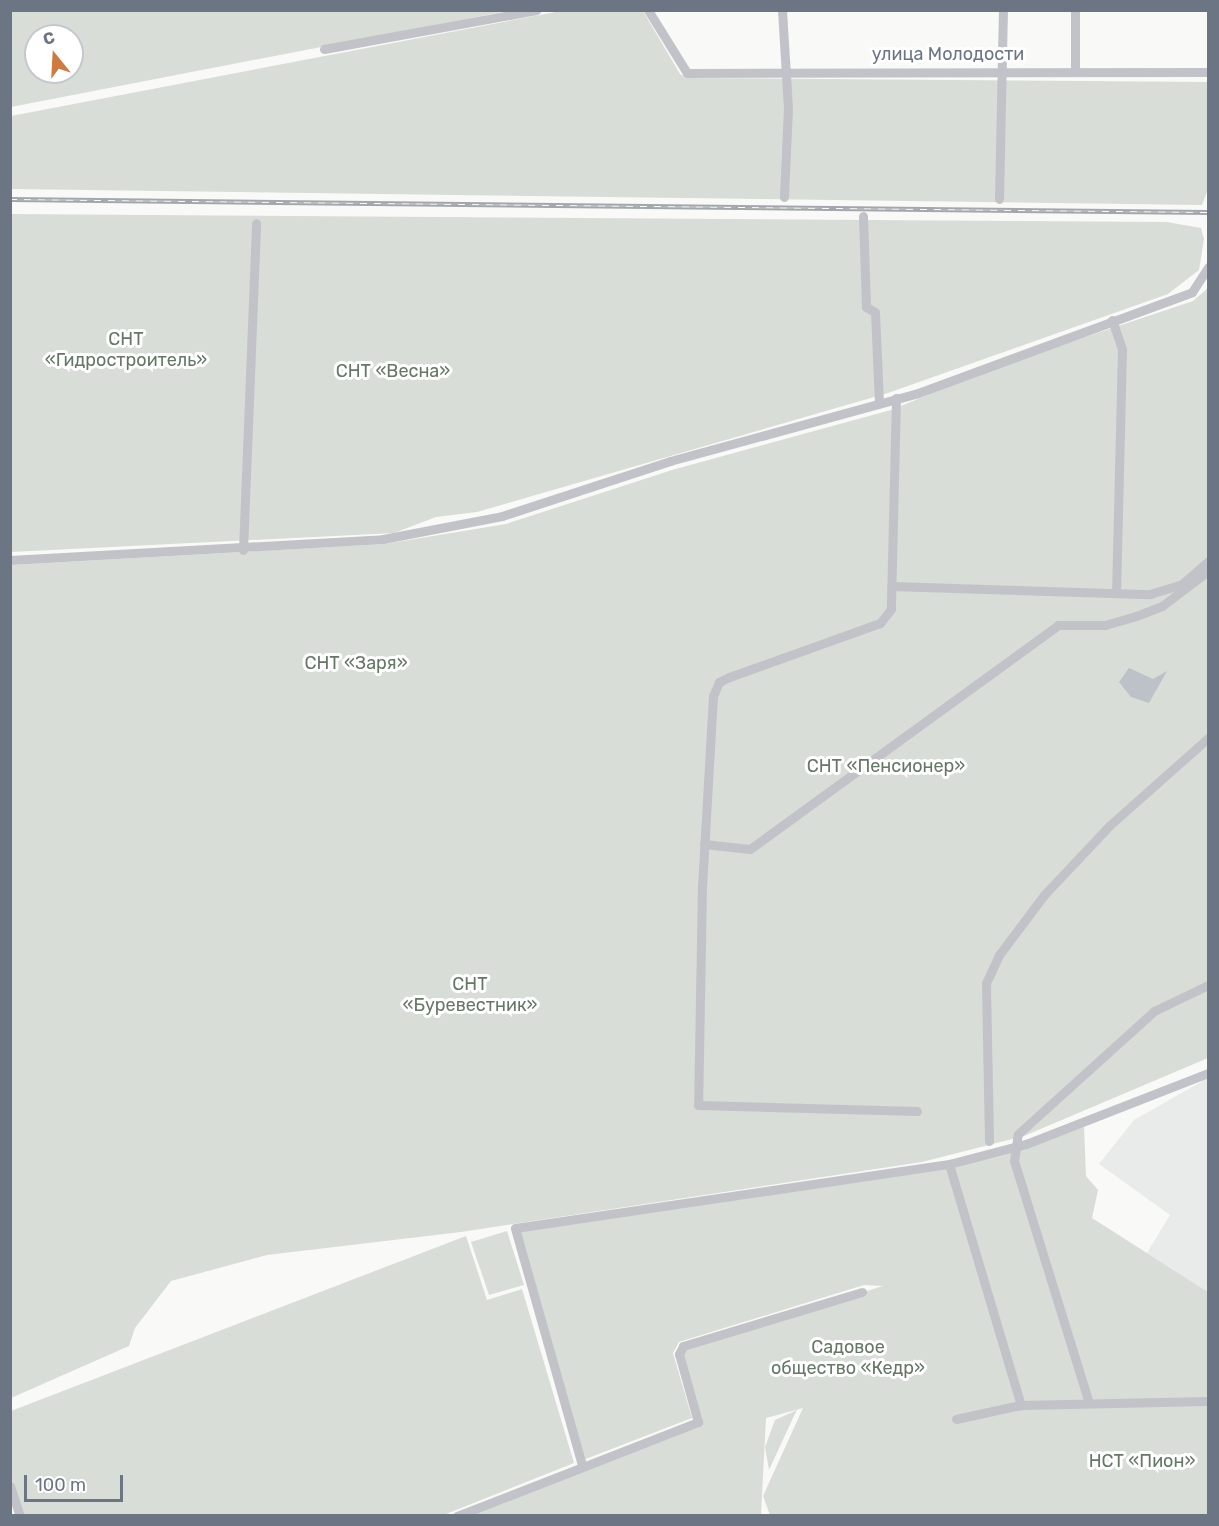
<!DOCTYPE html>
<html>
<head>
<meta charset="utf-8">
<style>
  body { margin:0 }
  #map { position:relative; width:1219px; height:1526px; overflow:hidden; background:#f9f9f7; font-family:Rubik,sans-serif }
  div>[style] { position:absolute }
  .built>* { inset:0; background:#e9eaea }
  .green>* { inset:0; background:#d8ddd7 }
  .water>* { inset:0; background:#bcc2c8 }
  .minor>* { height:9px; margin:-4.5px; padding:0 4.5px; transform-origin:4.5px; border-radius:4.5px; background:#c1c3c8 }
  .rail>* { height:4.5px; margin-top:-2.25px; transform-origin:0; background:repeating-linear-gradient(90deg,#fff 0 7px,#a3a7ad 0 14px); box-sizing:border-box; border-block:2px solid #a3a7ad }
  span { translate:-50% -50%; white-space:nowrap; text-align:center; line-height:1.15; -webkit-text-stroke:6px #fff; paint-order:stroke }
  .street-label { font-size:18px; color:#6c7584 }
  .park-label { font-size:18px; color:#676 }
  .frame { position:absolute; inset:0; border:12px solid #6c7584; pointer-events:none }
  .north { position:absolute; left:24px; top:24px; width:60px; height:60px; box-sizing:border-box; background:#fff; border:2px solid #c4c8ce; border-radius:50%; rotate:342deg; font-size:16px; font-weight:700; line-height:24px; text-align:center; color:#6c7584 }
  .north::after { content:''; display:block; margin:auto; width:21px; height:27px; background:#cd7a43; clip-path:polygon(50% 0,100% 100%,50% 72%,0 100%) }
  .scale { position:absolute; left:24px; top:1475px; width:99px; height:27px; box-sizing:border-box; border:3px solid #6c7584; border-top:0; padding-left:8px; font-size:18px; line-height:21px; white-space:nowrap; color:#6c7584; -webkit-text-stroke:4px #fff; paint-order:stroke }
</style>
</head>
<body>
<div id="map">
  <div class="built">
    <i style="clip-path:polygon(1208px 1078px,1208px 1292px,1147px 1253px,1170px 1215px,1099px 1164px,1134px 1120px)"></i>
  </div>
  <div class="green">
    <i style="clip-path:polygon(evenodd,11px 10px,507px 11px,11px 107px,11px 10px,36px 36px,72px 36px,72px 72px,36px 72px,36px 36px)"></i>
    <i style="clip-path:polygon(561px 11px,643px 11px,680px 74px,687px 78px,1208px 82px,1208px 189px,1202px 205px,11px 189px,11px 116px)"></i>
    <i style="clip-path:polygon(11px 214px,1167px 222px,1201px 228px,1204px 239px,1199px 270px,1168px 294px,888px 393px,477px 512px,436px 517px,394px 533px,11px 552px)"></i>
    <i style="clip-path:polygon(1208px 288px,1208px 1058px,1024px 1136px,922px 1162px,461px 1232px,267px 1255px,171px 1281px,135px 1328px,129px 1346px,11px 1398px,10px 565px,384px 544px,506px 524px,672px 470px,891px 410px,996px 367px,1193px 301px)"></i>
    <i style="clip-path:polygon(1084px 1127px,1086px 1176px,1098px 1190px,1092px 1218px,1208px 1292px,1208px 1515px,770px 1515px,763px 1496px,803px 1408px,766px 1418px,761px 1515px,470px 1516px,702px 1422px,681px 1355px,686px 1348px,883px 1286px,864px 1285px,679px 1342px,673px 1353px,692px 1418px,583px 1460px,517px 1233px,520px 1228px,906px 1170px,1024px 1147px)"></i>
    <i style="clip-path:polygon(507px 1231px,524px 1285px,489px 1295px,471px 1242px)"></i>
    <i style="clip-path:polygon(466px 1236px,487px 1300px,522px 1289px,574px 1463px,441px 1516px,22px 1515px,11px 1477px,11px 1411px)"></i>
    <i style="clip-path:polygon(797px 1410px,793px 1418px,769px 1470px,765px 1447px,775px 1420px)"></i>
  </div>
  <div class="water">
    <i style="clip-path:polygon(1129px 668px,1153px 679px,1167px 671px,1149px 703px,1131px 697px,1119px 682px)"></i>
  </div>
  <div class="minor">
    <i style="left:648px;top:10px;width:74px;rotate:58.2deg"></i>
    <i style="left:687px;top:73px;width:521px;rotate:-0.11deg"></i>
    <i style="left:782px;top:10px;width:98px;rotate:86.5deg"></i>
    <i style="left:788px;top:108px;width:89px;rotate:92.6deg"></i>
    <i style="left:324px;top:49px;width:216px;rotate:-10.4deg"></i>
    <i style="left:1075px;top:71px;width:61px;rotate:-90deg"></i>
    <i style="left:999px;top:199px;width:189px;rotate:-88.8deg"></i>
    <i style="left:863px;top:216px;width:91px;rotate:88.1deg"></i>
    <i style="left:866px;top:307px;width:10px;rotate:29deg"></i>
    <i style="left:875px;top:312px;width:91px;rotate:87.5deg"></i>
    <i style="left:1112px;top:320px;width:31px;rotate:71deg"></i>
    <i style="left:1122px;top:349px;width:243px;rotate:91.4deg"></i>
    <i style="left:896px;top:398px;width:211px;rotate:91.4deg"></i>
    <i style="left:891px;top:609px;width:18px;rotate:128deg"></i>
    <i style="left:880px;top:623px;width:160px;rotate:160.3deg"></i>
    <i style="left:729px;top:677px;width:11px;rotate:153deg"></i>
    <i style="left:719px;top:682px;width:15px;rotate:113deg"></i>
    <i style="left:713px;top:696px;width:188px;rotate:93.3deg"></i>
    <i style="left:702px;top:884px;width:221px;rotate:91deg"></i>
    <i style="left:698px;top:1105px;width:219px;rotate:1.6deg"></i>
    <i style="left:243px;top:550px;width:327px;rotate:-87.7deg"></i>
    <i style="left:10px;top:560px;width:374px;rotate:-3.2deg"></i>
    <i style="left:383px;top:539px;width:121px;rotate:-10.9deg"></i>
    <i style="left:502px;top:516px;width:177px;rotate:-18.1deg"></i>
    <i style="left:670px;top:461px;width:257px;rotate:-15.3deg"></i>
    <i style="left:918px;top:393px;width:292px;rotate:-20.2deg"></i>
    <i style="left:1192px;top:292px;width:30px;rotate:-57deg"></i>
    <i style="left:891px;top:586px;width:259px;rotate:1.8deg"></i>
    <i style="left:1150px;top:594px;width:34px;rotate:-17deg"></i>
    <i style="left:1182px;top:584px;width:35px;rotate:-41deg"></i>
    <i style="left:704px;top:844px;width:46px;rotate:6.2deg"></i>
    <i style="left:750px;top:849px;width:381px;rotate:-36deg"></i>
    <i style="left:1058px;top:625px;width:47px"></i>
    <i style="left:1105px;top:625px;width:32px;rotate:-16deg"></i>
    <i style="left:1136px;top:616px;width:28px;rotate:-21deg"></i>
    <i style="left:1162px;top:606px;width:58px;rotate:-37.3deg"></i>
    <i style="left:989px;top:1141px;width:158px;rotate:-91.1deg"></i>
    <i style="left:986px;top:983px;width:31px;rotate:-65deg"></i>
    <i style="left:999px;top:955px;width:75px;rotate:-53.1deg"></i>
    <i style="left:1044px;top:895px;width:96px;rotate:-46.7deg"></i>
    <i style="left:1110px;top:825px;width:131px;rotate:-41.6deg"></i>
    <i style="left:949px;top:1164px;width:252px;rotate:73.4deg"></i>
    <i style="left:1089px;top:1403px;width:253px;rotate:-107.2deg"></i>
    <i style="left:1014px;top:1161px;width:27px;rotate:-82deg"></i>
    <i style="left:1018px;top:1134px;width:183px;rotate:-42.1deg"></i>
    <i style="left:1154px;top:1011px;width:60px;rotate:-25.7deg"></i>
    <i style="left:956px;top:1419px;width:66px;rotate:-12.2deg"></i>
    <i style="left:1021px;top:1405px;width:187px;rotate:-1.2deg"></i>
    <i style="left:582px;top:1465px;width:246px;rotate:-105.8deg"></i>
    <i style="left:515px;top:1228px;width:439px;rotate:-8.4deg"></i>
    <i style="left:949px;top:1164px;width:80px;rotate:-14.6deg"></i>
    <i style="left:1026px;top:1144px;width:195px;rotate:-21.3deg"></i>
    <i style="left:10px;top:1486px;width:32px;rotate:72deg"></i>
    <i style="left:457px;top:1516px;width:259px;rotate:-21.3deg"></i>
    <i style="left:698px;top:1422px;width:71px;rotate:-105.6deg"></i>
    <i style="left:679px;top:1354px;width:9px;rotate:-63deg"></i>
    <i style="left:683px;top:1346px;width:187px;rotate:-16.8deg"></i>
  </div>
  <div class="rail">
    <i style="left:10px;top:199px;width:1198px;rotate:0.62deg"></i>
  </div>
  <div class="street-label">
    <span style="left:948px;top:54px">улица Молодости</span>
  </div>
  <div class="park-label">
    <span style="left:126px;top:350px">СНТ<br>«Гидростроитель»</span>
    <span style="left:393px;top:371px">СНТ «Весна»</span>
    <span style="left:356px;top:663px">СНТ «Заря»</span>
    <span style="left:886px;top:766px">СНТ «Пенсионер»</span>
    <span style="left:470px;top:995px">СНТ<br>«Буревестник»</span>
    <span style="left:848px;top:1358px">Садовое<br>общество «Кедр»</span>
    <span style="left:1142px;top:1461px">НСТ «Пион»</span>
  </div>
  <div class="frame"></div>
  <div class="north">С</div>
  <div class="scale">100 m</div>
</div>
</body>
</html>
